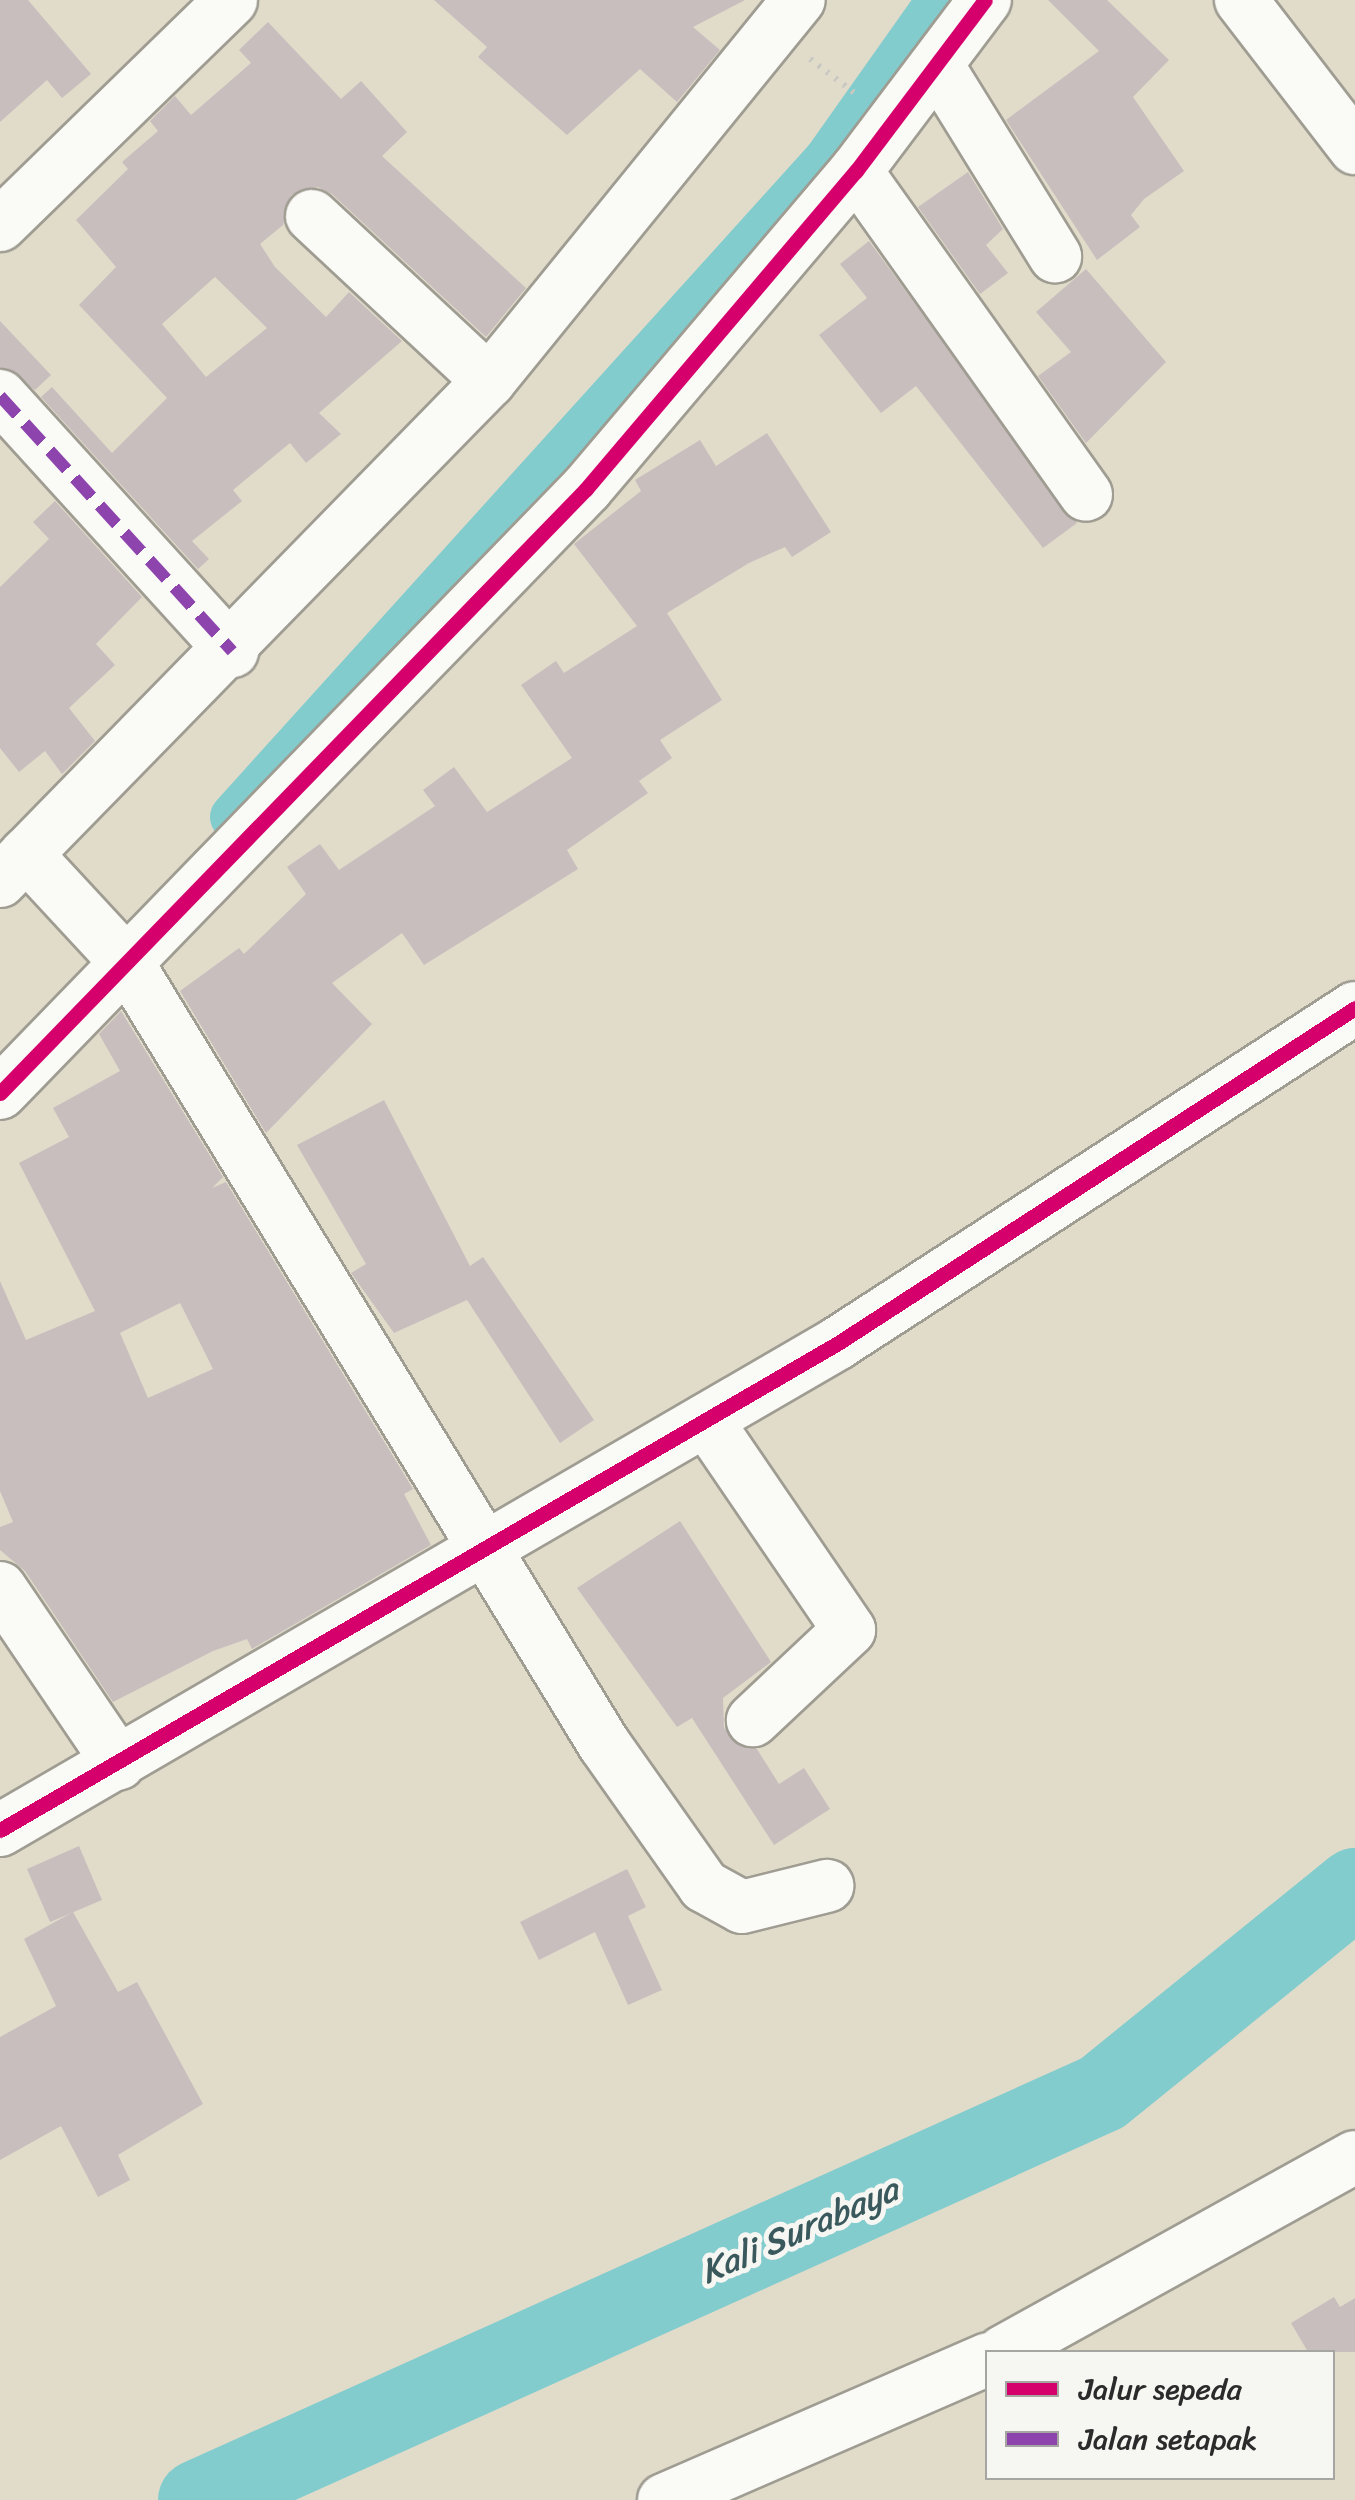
<!DOCTYPE html>
<html>
<head>
<meta charset="utf-8">
<style>
  body { margin:0 }
  #map { position:relative; width:1355px; height:2500px; overflow:hidden; background:#e1dcca; font-family:Sriracha,sans-serif }
  div>[style] { position:absolute }
  .canal>* { height:48px; margin:-24px; padding:0 24px; transform-origin:24px; border-radius:24px; background:#82ccce }
  .river>* { height:80px; margin:-40px; padding:0 40px; transform-origin:40px; border-radius:40px; background:#82ccce }
  .building>* { inset:0; background:#c8bebe }
  .path>* { height:6px; margin-top:-3px; transform-origin:0; background:repeating-linear-gradient(90deg,#c8c7c2 0 2.5px,transparent 0 10.5px) }
  .roads { filter:drop-shadow(2px 0 #9f9c92) drop-shadow(-2px 0 #9f9c92) drop-shadow(0 2px #9f9c92) drop-shadow(0 -2px #9f9c92) }
  .minor>* { height:52px; margin:-26px; padding:0 26px; transform-origin:26px; border-radius:26px; background:#fafaf7 }
  .quiet>* { height:12px; margin-top:-6px; transform-origin:0; background:repeating-linear-gradient(90deg,#8e44ad 0 25px,transparent 0 37px) }
  .cycleway>* { height:15px; margin:-7.5px; padding:0 7.5px; transform-origin:7.5px; border-radius:7.5px; background:#d6006c }
  span { translate:-50% -50%; white-space:nowrap; text-align:center; line-height:1.15; -webkit-text-stroke:10px #f6f6f2; paint-order:stroke }
  .water-label { font-size:35px; color:#39595d; font-style:italic }
  .legend { position:absolute; left:985px; top:2350px; width:350px; height:130px; box-sizing:border-box; background:#f6f6f2; border:2px solid #a5a5a2; margin:0; padding:12px 18px; list-style:none; font-size:30px; color:#2b2b2b }
  .legend li { display:flex; align-items:center; gap:20px; height:50px }
  .legend b { width:50px; border:2px solid #a5a5a2 }
</style>
</head>
<body>
<div id="map">
  <div class="canal">
    <i style="left:234px;top:817px;width:884px;rotate:-47.89deg"></i>
    <i style="left:827px;top:161px;width:197px;rotate:-54.7deg"></i>
  </div>
  <div class="river">
    <i style="left:198px;top:2500px;width:991px;rotate:-24.24deg"></i>
    <i style="left:1102px;top:2093px;width:326px;rotate:-39deg"></i>
  </div>
  <div class="building">
    <i style="clip-path:polygon(0 0,28px 0,91px 74px,62px 98px,47px 80px,0 122px)"></i>
    <i style="clip-path:polygon(434px 0,745px 0,693px 27px,720px 50px,677px 102px,640px 69px,567px 135px,478px 57px,487px 47px)"></i>
    <i style="clip-path:polygon(1048px 0,1107px 0,1169px 60px,1133px 97px,1184px 171px,1144px 199px,1131px 215px,1140px 227px,1097px 260px,1006px 120px,1099px 51px)"></i>
    <i style="clip-path:polygon(evenodd,268px 22px,341px 99px,361px 81px,407px 132px,382px 156px,526px 288px,486px 337px,332px 194px,318px 187px,291px 195px,283px 225px,260px 244px,275px 267px,326px 317px,349px 292px,402px 341px,319px 413px,341px 434px,306px 463px,290px 443px,233px 490px,242px 501px,192px 541px,209px 559px,198px 569px,41px 397px,52px 387px,112px 453px,167px 398px,79px 305px,116px 267px,76px 220px,128px 169px,122px 162px,158px 131px,150px 121px,175px 96px,191px 115px,251px 63px,239px 50px,268px 22px,215px 277px,267px 328px,206px 377px,162px 324px,215px 277px)"></i>
    <i style="clip-path:polygon(968px 172px,1003px 229px,986px 245px,1008px 273px,980px 294px,918px 207px)"></i>
    <i style="clip-path:polygon(869px 241px,1077px 523px,1043px 548px,916px 386px,881px 413px,819px 335px,867px 298px,840px 264px)"></i>
    <i style="clip-path:polygon(1086px 269px,1166px 362px,1086px 443px,1038px 376px,1071px 352px,1036px 312px)"></i>
    <i style="clip-path:polygon(0 321px,51px 375px,35px 390px,0 367px)"></i>
    <i style="clip-path:polygon(767px 433px,831px 532px,792px 557px,785px 547px,749px 563px,667px 613px,722px 700px,660px 740px,672px 758px,639px 781px,648px 793px,567px 850px,578px 869px,424px 965px,402px 933px,332px 983px,372px 1024px,266px 1133px,180px 991px,239px 948px,244px 954px,306px 894px,287px 867px,320px 844px,339px 870px,435px 806px,423px 790px,454px 767px,487px 812px,572px 758px,521px 685px,556px 661px,564px 673px,637px 626px,574px 544px,641px 491px,635px 480px,700px 440px,716px 466px)"></i>
    <i style="clip-path:polygon(55px 501px,142px 597px,96px 644px,115px 665px,69px 708px,95px 741px,62px 774px,45px 751px,19px 772px,0 748px,0 587px,49px 539px,33px 522px)"></i>
    <i style="clip-path:polygon(evenodd,121px 1011px,223px 1177px,212px 1188px,226px 1182px,413px 1489px,404px 1494px,431px 1545px,252px 1649px,247px 1639px,213px 1651px,113px 1702px,25px 1571px,0 1550px,0 1527px,13px 1522px,0 1491px,0 1281px,26px 1340px,95px 1311px,19px 1163px,69px 1137px,53px 1108px,120px 1071px,99px 1034px,121px 1011px,180px 1303px,213px 1369px,148px 1398px,120px 1333px,180px 1303px)"></i>
    <i style="clip-path:polygon(384px 1100px,470px 1266px,483px 1257px,594px 1420px,560px 1443px,467px 1300px,394px 1333px,351px 1273px,366px 1264px,297px 1145px)"></i>
    <i style="clip-path:polygon(680px 1521px,771px 1662px,723px 1698px,724px 1728px,757px 1749px,779px 1784px,804px 1768px,830px 1809px,774px 1845px,692px 1718px,677px 1727px,577px 1588px)"></i>
    <i style="clip-path:polygon(79px 1846px,102px 1900px,50px 1922px,27px 1869px)"></i>
    <i style="clip-path:polygon(627px 1869px,646px 1907px,628px 1916px,662px 1990px,628px 2005px,595px 1932px,539px 1960px,520px 1922px)"></i>
    <i style="clip-path:polygon(73px 1912px,118px 1992px,137px 1982px,203px 2104px,118px 2155px,130px 2180px,98px 2197px,61px 2126px,0 2160px,0 2037px,56px 2006px,24px 1939px)"></i>
    <i style="clip-path:polygon(1334px 2297px,1340px 2307px,1355px 2298px,1355px 2352px,1308px 2352px,1291px 2323px)"></i>
  </div>
  <div class="path">
    <i style="left:810px;top:59px;width:58px;rotate:37.3deg"></i>
  </div>
  <div class="roads">
    <div class="minor">
      <i style="left:1241px;top:0;width:187px;rotate:52.4deg"></i>
      <i style="left:937px;top:65px;width:225px;rotate:58.3deg"></i>
      <i style="left:856px;top:171px;width:397px;rotate:54.6deg"></i>
      <i style="left:312px;top:216px;width:242px;rotate:43deg"></i>
      <i style="left:0;top:225px;width:322px;rotate:-44.2deg"></i>
      <i style="left:0;top:396px;width:345px;rotate:47.7deg"></i>
      <i style="left:26px;top:854px;width:150px;rotate:47.2deg"></i>
      <i style="left:128px;top:964px;width:914px;rotate:58.61deg"></i>
      <i style="left:604px;top:1744px;width:174px;rotate:54.8deg"></i>
      <i style="left:704px;top:1886px;width:43px;rotate:28.9deg"></i>
      <i style="left:742px;top:1907px;width:88px;rotate:-13.9deg"></i>
      <i style="left:0;top:881px;width:699px;rotate:-45.64deg"></i>
      <i style="left:489px;top:381px;width:491px;rotate:-50.9deg"></i>
      <i style="left:0;top:1093px;width:842px;rotate:-45.87deg"></i>
      <i style="left:586px;top:489px;width:417px;rotate:-49.7deg"></i>
      <i style="left:856px;top:171px;width:214px;rotate:-53deg"></i>
      <i style="left:706px;top:1420px;width:254px;rotate:55.7deg"></i>
      <i style="left:849px;top:1630px;width:132px;rotate:136.8deg"></i>
      <i style="left:0;top:1588px;width:212px;rotate:55.9deg"></i>
      <i style="left:0;top:1830px;width:969px;rotate:-30.16deg"></i>
      <i style="left:838px;top:1343px;width:616px;rotate:-32.94deg"></i>
      <i style="left:1003px;top:2352px;width:402px;rotate:-29deg"></i>
      <i style="left:664px;top:2500px;width:353px;rotate:-23.5deg"></i>
    </div>
  </div>
  <div class="quiet">
    <i style="left:0;top:396px;width:345px;rotate:47.7deg"></i>
  </div>
  <div class="cycleway">
    <i style="left:0;top:1093px;width:842px;rotate:-45.87deg"></i>
    <i style="left:586px;top:489px;width:417px;rotate:-49.7deg"></i>
    <i style="left:856px;top:171px;width:214px;rotate:-53deg"></i>
    <i style="left:0;top:1830px;width:969px;rotate:-30.16deg"></i>
    <i style="left:838px;top:1343px;width:616px;rotate:-32.94deg"></i>
  </div>
  <div class="water-label">
    <span style="left:799px;top:2230px;rotate:-24deg">Kali Surabaya</span>
  </div>
  <ul class="legend">
  <li><b style="height:12px;background:#d6006c"></b>Jalur sepeda</li>
  <li><b style="height:12px;background:#8e44ad"></b>Jalan setapak</li>
  </ul>
</div>
</body>
</html>
